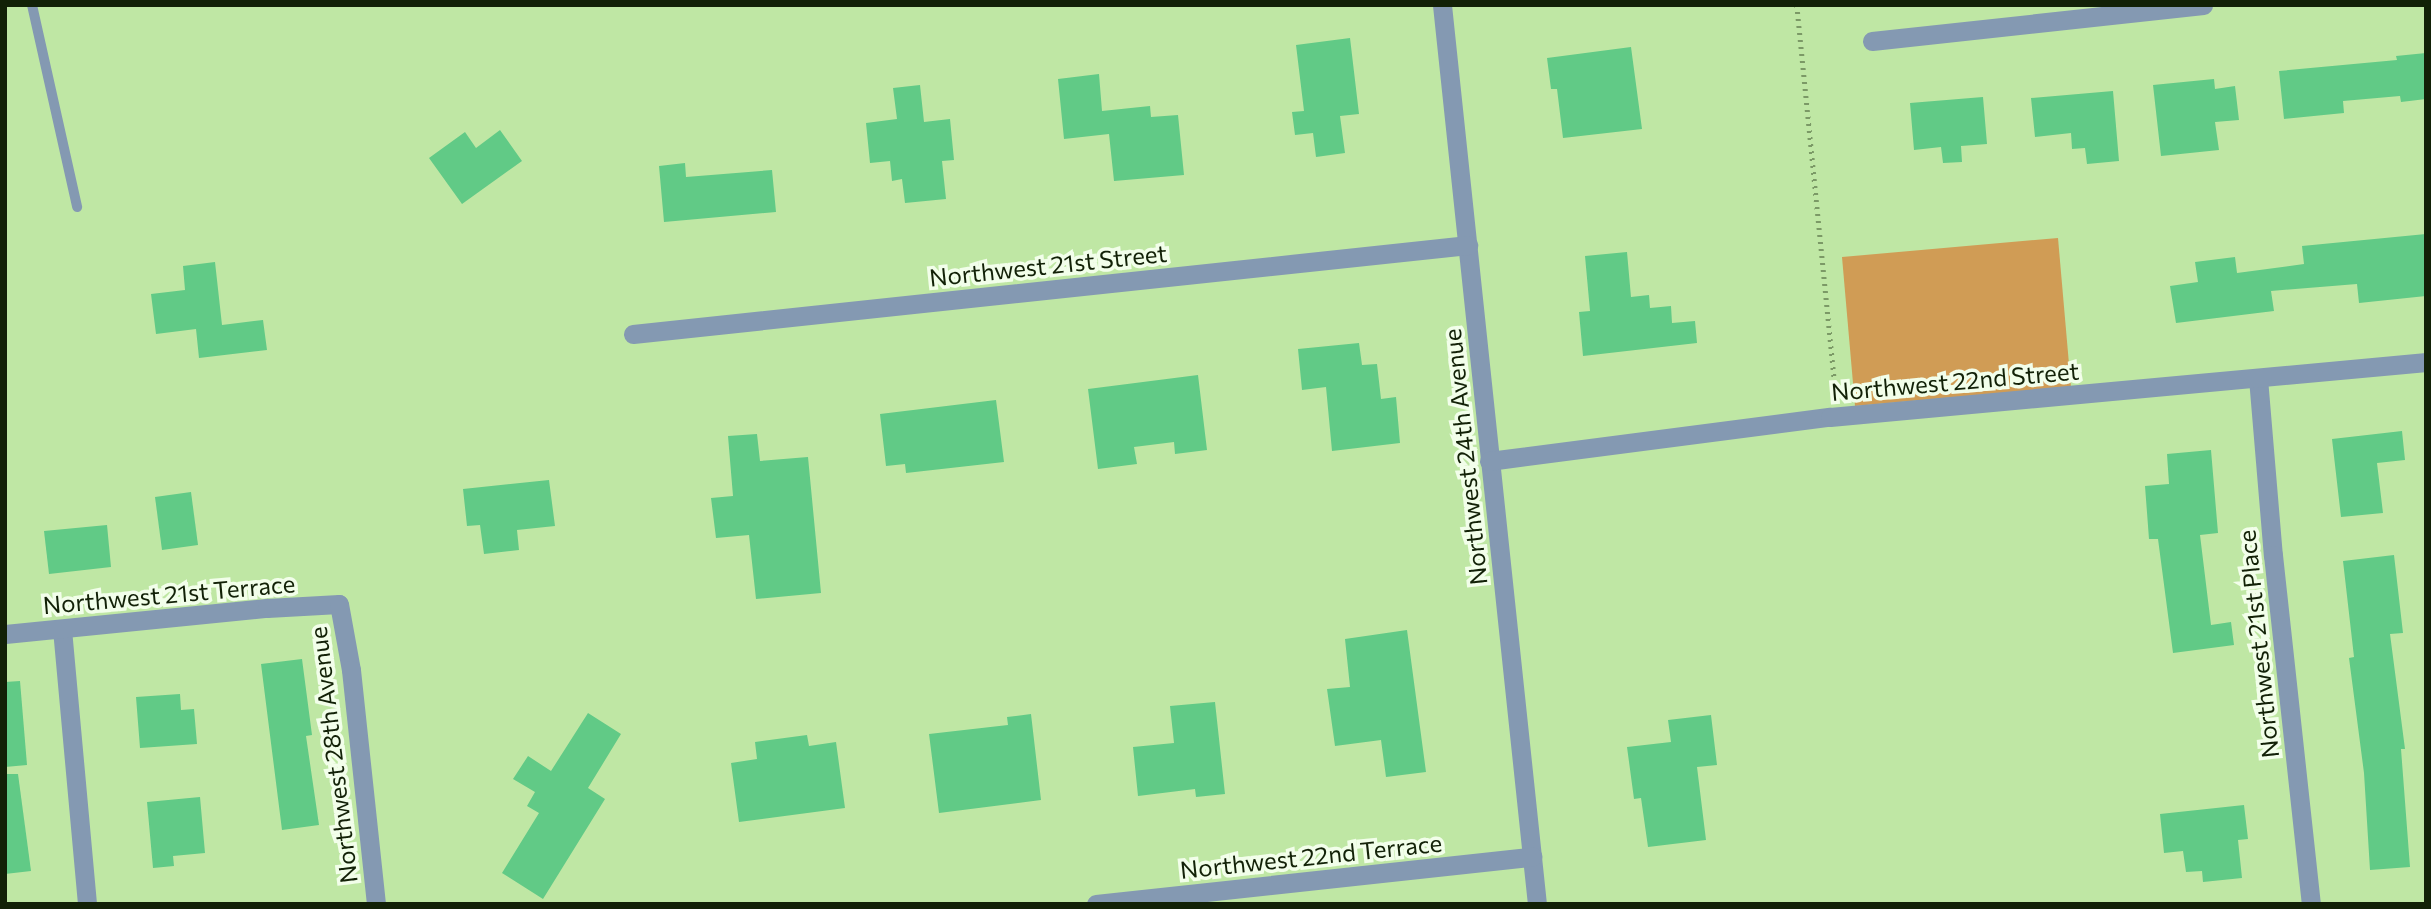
<!DOCTYPE html>
<html>
<head>
<meta charset="utf-8">
<style>
  body { margin:0 }
  #map { position:relative; width:2431px; height:909px; overflow:hidden; background:#bfe7a4; font-family:Commissioner,sans-serif }
  div>[style] { position:absolute }
  .green>* { inset:0; background:#d09c55 }
  .building>* { inset:0; background:#61ca86 }
  .path>* { height:4.5px; margin-top:-2.25px; transform-origin:0; background:repeating-linear-gradient(90deg,#7b9966 0 2px,transparent 0 7px) }
  .service>* { height:10px; margin:-5px; padding:0 5px; transform-origin:5px; border-radius:5px; background:#8499b2 }
  .minor>* { height:19px; margin:-9.5px; padding:0 9.5px; transform-origin:9.5px; border-radius:9.5px; background:#8499b2 }
  span { translate:-50% -50%; white-space:nowrap; text-align:center; line-height:1.15; -webkit-text-stroke:7px #f2feea; paint-order:stroke }
  .street-label { font-size:24px; color:#122107 }
  .frame { position:absolute; inset:0; border:7px solid #122107; pointer-events:none }
</style>
</head>
<body>
<div id="map">
  <div class="green">
    <i style="clip-path:polygon(2058px 238px,2071px 387px,1855px 406px,1842px 257px)"></i>
  </div>
  <div class="building">
    <i style="clip-path:polygon(1350px 38px,1359px 114px,1340px 116px,1345px 153px,1316px 157px,1313px 133px,1295px 135px,1292px 112px,1304px 111px,1296px 45px)"></i>
    <i style="clip-path:polygon(1631px 47px,1642px 129px,1563px 138px,1557px 89px,1551px 89px,1547px 58px)"></i>
    <i style="clip-path:polygon(2426px 53px,2426px 99px,2401px 102px,2400px 96px,2343px 101px,2344px 113px,2284px 119px,2279px 71px,2397px 60px,2396px 56px)"></i>
    <i style="clip-path:polygon(1099px 74px,1102px 111px,1150px 106px,1151px 117px,1178px 115px,1184px 175px,1114px 181px,1109px 134px,1064px 139px,1058px 79px)"></i>
    <i style="clip-path:polygon(2214px 79px,2215px 89px,2235px 86px,2239px 120px,2215px 122px,2219px 150px,2161px 156px,2153px 85px)"></i>
    <i style="clip-path:polygon(920px 85px,924px 122px,950px 119px,954px 160px,942px 161px,946px 199px,905px 203px,902px 179px,892px 181px,890px 161px,870px 163px,866px 123px,897px 119px,893px 88px)"></i>
    <i style="clip-path:polygon(2113px 91px,2119px 161px,2087px 164px,2085px 148px,2072px 149px,2071px 133px,2035px 137px,2031px 98px)"></i>
    <i style="clip-path:polygon(1983px 97px,1987px 144px,1961px 146px,1962px 162px,1943px 163px,1941px 147px,1914px 150px,1910px 103px)"></i>
    <i style="clip-path:polygon(500px 130px,522px 161px,462px 204px,429px 158px,465px 132px,476px 148px)"></i>
    <i style="clip-path:polygon(685px 163px,686px 177px,772px 170px,776px 212px,664px 222px,659px 166px)"></i>
    <i style="clip-path:polygon(2426px 234px,2426px 296px,2359px 303px,2357px 284px,2271px 291px,2274px 311px,2176px 323px,2170px 286px,2198px 282px,2195px 262px,2235px 257px,2237px 273px,2304px 264px,2302px 246px)"></i>
    <i style="clip-path:polygon(1627px 252px,1631px 297px,1649px 295px,1650px 308px,1671px 306px,1672px 323px,1695px 321px,1697px 343px,1583px 356px,1579px 312px,1590px 311px,1585px 256px)"></i>
    <i style="clip-path:polygon(215px 262px,222px 325px,263px 320px,267px 350px,199px 358px,196px 329px,156px 334px,151px 294px,185px 290px,183px 266px)"></i>
    <i style="clip-path:polygon(1359px 343px,1362px 365px,1377px 364px,1381px 399px,1396px 397px,1400px 443px,1332px 451px,1326px 387px,1302px 390px,1298px 349px)"></i>
    <i style="clip-path:polygon(1198px 375px,1207px 450px,1175px 454px,1174px 442px,1134px 447px,1137px 464px,1098px 469px,1088px 389px)"></i>
    <i style="clip-path:polygon(996px 400px,1004px 462px,906px 473px,905px 464px,886px 466px,880px 414px)"></i>
    <i style="clip-path:polygon(2402px 431px,2405px 460px,2377px 463px,2383px 513px,2341px 517px,2332px 439px)"></i>
    <i style="clip-path:polygon(757px 434px,760px 461px,808px 457px,821px 593px,756px 599px,749px 535px,716px 538px,711px 498px,733px 496px,728px 436px)"></i>
    <i style="clip-path:polygon(2211px 450px,2218px 533px,2200px 535px,2211px 625px,2231px 622px,2234px 645px,2173px 653px,2158px 539px,2149px 539px,2145px 486px,2169px 484px,2167px 454px)"></i>
    <i style="clip-path:polygon(549px 480px,555px 526px,517px 530px,519px 550px,484px 554px,480px 525px,467px 526px,463px 489px)"></i>
    <i style="clip-path:polygon(191px 492px,198px 545px,162px 550px,155px 497px)"></i>
    <i style="clip-path:polygon(107px 525px,111px 567px,49px 574px,44px 531px)"></i>
    <i style="clip-path:polygon(2394px 555px,2403px 633px,2390px 634px,2405px 749px,2401px 749px,2410px 867px,2370px 870px,2364px 773px,2349px 658px,2354px 657px,2343px 561px)"></i>
    <i style="clip-path:polygon(1407px 630px,1426px 772px,1386px 777px,1381px 740px,1335px 746px,1327px 689px,1350px 687px,1345px 639px)"></i>
    <i style="clip-path:polygon(302px 659px,312px 735px,306px 736px,319px 825px,282px 830px,261px 664px)"></i>
    <i style="clip-path:polygon(20px 681px,27px 765px,5px 767px,5px 682px)"></i>
    <i style="clip-path:polygon(180px 694px,181px 710px,194px 709px,197px 744px,140px 748px,136px 697px)"></i>
    <i style="clip-path:polygon(1215px 702px,1225px 794px,1196px 797px,1195px 789px,1138px 796px,1133px 747px,1174px 743px,1170px 706px)"></i>
    <i style="clip-path:polygon(588px 713px,621px 734px,588px 788px,605px 799px,543px 899px,502px 873px,539px 813px,527px 806px,535px 792px,513px 779px,528px 756px,551px 771px)"></i>
    <i style="clip-path:polygon(1031px 714px,1041px 800px,939px 813px,929px 734px,1008px 725px,1007px 717px)"></i>
    <i style="clip-path:polygon(1711px 715px,1717px 765px,1697px 767px,1706px 840px,1648px 847px,1641px 798px,1634px 799px,1627px 747px,1671px 742px,1668px 720px)"></i>
    <i style="clip-path:polygon(807px 735px,809px 746px,836px 742px,845px 808px,739px 822px,731px 763px,757px 759px,755px 742px)"></i>
    <i style="clip-path:polygon(5px 774px,18px 774px,31px 871px,5px 874px)"></i>
    <i style="clip-path:polygon(200px 797px,205px 853px,173px 856px,174px 866px,153px 868px,147px 802px)"></i>
    <i style="clip-path:polygon(2244px 805px,2248px 839px,2238px 840px,2242px 878px,2203px 882px,2202px 871px,2186px 872px,2183px 851px,2164px 853px,2160px 814px)"></i>
  </div>
  <div class="path">
    <i style="left:1797px;top:5px;width:391px;rotate:84.3deg"></i>
  </div>
  <div class="service">
    <i style="left:32px;top:5px;width:207px;rotate:77.4deg"></i>
  </div>
  <div class="minor">
    <i style="left:1442px;top:5px;width:904px;rotate:83.97deg"></i>
    <i style="left:1872px;top:41px;width:333px;rotate:-6.2deg"></i>
    <i style="left:633px;top:334px;width:840px;rotate:-6.08deg"></i>
    <i style="left:2258px;top:378px;width:178px;rotate:85.2deg"></i>
    <i style="left:2273px;top:555px;width:351px;rotate:83.8deg"></i>
    <i style="left:1489px;top:461px;width:344px;rotate:-7.4deg"></i>
    <i style="left:1830px;top:417px;width:599px;rotate:-5.27deg"></i>
    <i style="left:62px;top:629px;width:276px;rotate:84.8deg"></i>
    <i style="left:5px;top:634px;width:263px;rotate:-5.7deg"></i>
    <i style="left:267px;top:608px;width:72px;rotate:-3.2deg"></i>
    <i style="left:339px;top:604px;width:67px;rotate:79.7deg"></i>
    <i style="left:351px;top:670px;width:235px;rotate:83.9deg"></i>
    <i style="left:1096px;top:904px;width:439px;rotate:-6.2deg"></i>
  </div>
  <div class="street-label">
    <span style="left:1048px;top:265px;rotate:-6deg">Northwest 21st Street</span>
    <span style="left:1955px;top:381px;rotate:-5deg">Northwest 22nd Street</span>
    <span style="left:1465px;top:457px;rotate:-96deg">Northwest 24th Avenue</span>
    <span style="left:169px;top:594px;rotate:-5deg">Northwest 21st Terrace</span>
    <span style="left:2258px;top:644px;rotate:-96deg">Northwest 21st Place</span>
    <span style="left:333px;top:755px;rotate:-97deg">Northwest 28th Avenue</span>
    <span style="left:1311px;top:856px;rotate:-6deg">Northwest 22nd Terrace</span>
  </div>
  <div class="frame"></div>
</div>
</body>
</html>
